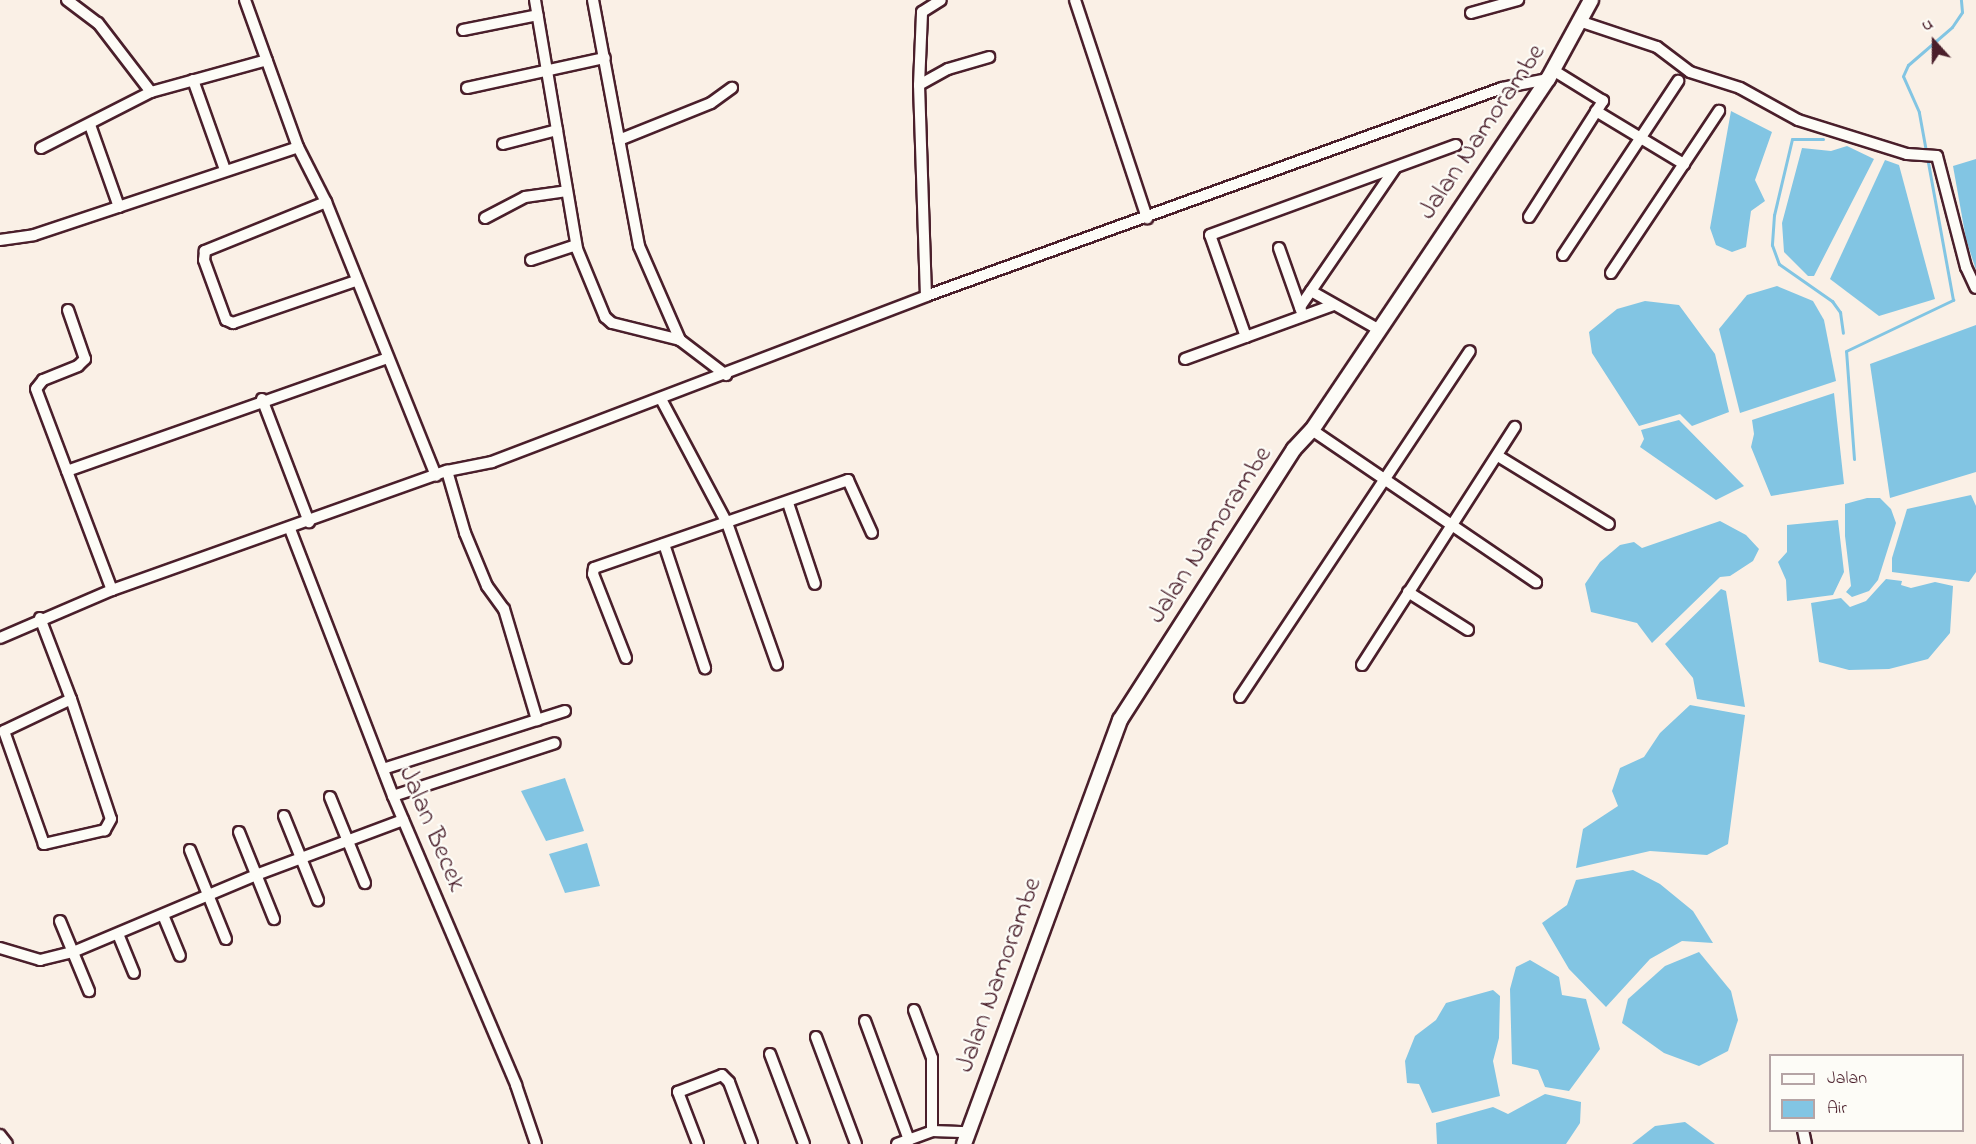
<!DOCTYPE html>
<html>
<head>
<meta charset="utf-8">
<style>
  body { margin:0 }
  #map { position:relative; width:1976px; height:1144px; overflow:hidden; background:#faf0e6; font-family:"Indie Flower",sans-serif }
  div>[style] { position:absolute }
  .water>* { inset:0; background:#82c5e3 }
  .stream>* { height:3px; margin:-1.5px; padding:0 1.5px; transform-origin:1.5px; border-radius:1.5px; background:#82c5e3 }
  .roads { filter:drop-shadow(2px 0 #4a1f2b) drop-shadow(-2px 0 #4a1f2b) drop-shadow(0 2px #4a1f2b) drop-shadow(0 -2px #4a1f2b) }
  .street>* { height:10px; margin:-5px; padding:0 5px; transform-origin:5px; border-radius:5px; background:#fdfcf7 }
  .secondary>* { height:14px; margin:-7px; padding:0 7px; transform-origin:7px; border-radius:7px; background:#fdfcf7 }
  span { translate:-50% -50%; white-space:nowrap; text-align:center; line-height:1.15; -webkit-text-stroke:4.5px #fdfcf7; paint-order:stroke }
  .street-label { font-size:27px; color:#4a1f2b }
  .legend { position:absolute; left:1769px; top:1054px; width:195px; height:78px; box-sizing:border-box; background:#fdfcf7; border:2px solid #b5a4a5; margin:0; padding:8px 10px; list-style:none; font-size:18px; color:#4a1f2b }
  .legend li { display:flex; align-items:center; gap:12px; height:30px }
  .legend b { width:30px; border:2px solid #b5a4a5 }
  .north { position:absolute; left:1904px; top:12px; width:60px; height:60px; -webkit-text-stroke:4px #fdfcf7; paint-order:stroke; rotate:339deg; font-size:16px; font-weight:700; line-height:24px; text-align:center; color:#4a1f2b }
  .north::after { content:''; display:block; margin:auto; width:21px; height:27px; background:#4a1f2b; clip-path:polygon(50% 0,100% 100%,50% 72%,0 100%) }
</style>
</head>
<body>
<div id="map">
  <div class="water">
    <i style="clip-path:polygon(1731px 111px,1772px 132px,1755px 180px,1765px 201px,1751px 211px,1746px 247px,1732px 252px,1716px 245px,1710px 228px)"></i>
    <i style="clip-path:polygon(1847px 146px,1874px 159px,1814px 276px,1808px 276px,1784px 252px,1782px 223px,1802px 148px,1831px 151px)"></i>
    <i style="clip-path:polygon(1976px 159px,1976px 270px,1966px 239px,1953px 166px)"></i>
    <i style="clip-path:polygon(1885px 160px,1899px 165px,1935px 299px,1879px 316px,1830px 279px)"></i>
    <i style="clip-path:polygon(1777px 286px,1813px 301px,1824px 320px,1836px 381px,1740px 413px,1719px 329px,1747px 295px)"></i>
    <i style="clip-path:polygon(1645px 301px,1679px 305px,1715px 354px,1729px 412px,1692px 426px,1680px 414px,1639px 426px,1592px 353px,1589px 332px,1617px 309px)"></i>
    <i style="clip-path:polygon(1976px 325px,1976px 472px,1890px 498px,1870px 364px)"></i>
    <i style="clip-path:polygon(1834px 393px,1844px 484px,1771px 496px,1751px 447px,1754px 434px,1752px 420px)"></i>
    <i style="clip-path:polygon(1679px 420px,1744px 486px,1716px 500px,1640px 447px,1644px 439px,1641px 430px)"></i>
    <i style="clip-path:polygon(1971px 495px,1976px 506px,1976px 572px,1969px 582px,1892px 572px,1892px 558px,1907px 509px)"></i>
    <i style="clip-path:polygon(1867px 498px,1880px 498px,1891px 509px,1896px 523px,1878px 580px,1869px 591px,1852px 597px,1846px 592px,1851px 586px,1845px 536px,1845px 504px)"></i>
    <i style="clip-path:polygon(1838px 520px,1844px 572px,1833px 595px,1787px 601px,1786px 580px,1778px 562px,1787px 552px,1787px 525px)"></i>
    <i style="clip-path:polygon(1720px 521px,1746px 535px,1759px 549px,1753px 561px,1730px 576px,1720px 577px,1652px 643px,1637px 623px,1591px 612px,1585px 584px,1600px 562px,1620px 545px,1634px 542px,1642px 548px)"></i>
    <i style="clip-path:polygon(1886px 579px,1902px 581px,1901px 585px,1911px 588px,1935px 582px,1953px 586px,1950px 633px,1928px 659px,1889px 669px,1849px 670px,1819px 662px,1811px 603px,1841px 598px,1850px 607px,1866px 601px)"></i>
    <i style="clip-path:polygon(1721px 589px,1726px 591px,1745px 707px,1697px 699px,1693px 678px,1665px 644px)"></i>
    <i style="clip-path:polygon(1690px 705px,1745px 715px,1728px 844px,1707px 855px,1650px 851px,1576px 868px,1583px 829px,1618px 806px,1612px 791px,1620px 768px,1644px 757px,1660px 733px)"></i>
    <i style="clip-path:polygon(565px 778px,584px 831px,546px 841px,521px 791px)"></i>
    <i style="clip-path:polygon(587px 843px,600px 886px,565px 893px,549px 854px)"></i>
    <i style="clip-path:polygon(1633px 870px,1660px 884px,1693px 911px,1713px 943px,1682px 941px,1650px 959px,1606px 1007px,1569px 969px,1542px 923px,1567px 905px,1576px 880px)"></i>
    <i style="clip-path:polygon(1699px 952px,1731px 991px,1738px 1020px,1728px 1051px,1699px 1066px,1664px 1053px,1622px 1023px,1628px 999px,1665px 966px)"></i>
    <i style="clip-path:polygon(1530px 960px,1559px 977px,1562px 995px,1586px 999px,1600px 1049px,1569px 1091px,1545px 1087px,1538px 1070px,1512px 1064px,1510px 989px,1516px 967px)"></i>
    <i style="clip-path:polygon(1493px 990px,1500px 996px,1499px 1038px,1493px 1061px,1500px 1096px,1432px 1113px,1419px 1084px,1407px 1083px,1405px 1061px,1415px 1036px,1436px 1020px,1446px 1003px)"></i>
    <i style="clip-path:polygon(1545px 1094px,1581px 1102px,1580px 1123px,1566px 1144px,1437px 1144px,1436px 1123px,1493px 1107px,1508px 1114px)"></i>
    <i style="clip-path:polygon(1685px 1122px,1715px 1144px,1632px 1144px,1655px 1126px)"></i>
  </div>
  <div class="stream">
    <i style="left:1823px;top:139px;width:31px;rotate:180deg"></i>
    <i style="left:1792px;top:139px;width:78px;rotate:103.3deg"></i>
    <i style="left:1774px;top:215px;width:30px;rotate:94deg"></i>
    <i style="left:1772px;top:245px;width:20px;rotate:70deg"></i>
    <i style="left:1779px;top:264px;width:65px;rotate:34.9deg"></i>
    <i style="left:1832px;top:301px;width:14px;rotate:54deg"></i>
    <i style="left:1840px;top:312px;width:21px;rotate:82deg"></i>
    <i style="left:1854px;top:459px;width:108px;rotate:-94.2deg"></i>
    <i style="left:1846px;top:351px;width:119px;rotate:-25.5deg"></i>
    <i style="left:1953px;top:300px;width:191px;rotate:-100.3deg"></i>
    <i style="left:1919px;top:112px;width:39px;rotate:-114deg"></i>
    <i style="left:1903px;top:76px;width:12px;rotate:-66deg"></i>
    <i style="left:1908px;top:65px;width:58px;rotate:-40.8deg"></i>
    <i style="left:1952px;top:27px;width:18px;rotate:-56deg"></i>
    <i style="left:1962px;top:12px;width:12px;rotate:-95deg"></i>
  </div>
  <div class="roads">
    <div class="street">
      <i style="left:67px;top:0;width:39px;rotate:37deg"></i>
      <i style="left:98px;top:23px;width:87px;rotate:52.5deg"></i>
      <i style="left:151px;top:92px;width:120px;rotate:-15.4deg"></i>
      <i style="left:245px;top:0;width:156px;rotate:70.2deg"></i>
      <i style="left:298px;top:147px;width:62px;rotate:63deg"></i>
      <i style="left:326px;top:202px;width:295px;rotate:68.1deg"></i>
      <i style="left:535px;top:0;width:253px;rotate:80.4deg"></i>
      <i style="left:577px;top:249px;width:74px;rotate:67.6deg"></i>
      <i style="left:605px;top:317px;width:9px;rotate:41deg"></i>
      <i style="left:612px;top:323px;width:70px;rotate:14deg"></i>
      <i style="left:680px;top:340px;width:58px;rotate:37.3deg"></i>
      <i style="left:593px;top:0;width:250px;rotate:79.4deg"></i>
      <i style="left:639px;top:246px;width:103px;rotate:66.4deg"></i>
      <i style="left:1075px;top:0;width:230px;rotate:71.7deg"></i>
      <i style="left:1471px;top:13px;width:49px;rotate:-15.5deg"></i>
      <i style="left:1582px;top:22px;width:79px;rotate:18.4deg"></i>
      <i style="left:1657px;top:47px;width:41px;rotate:37.1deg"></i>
      <i style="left:1690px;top:72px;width:52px;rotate:17.7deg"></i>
      <i style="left:1740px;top:88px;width:66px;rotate:28.9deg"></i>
      <i style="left:1798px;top:120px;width:114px;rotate:17.3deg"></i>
      <i style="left:1907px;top:154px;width:30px;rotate:4deg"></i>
      <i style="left:1937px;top:156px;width:115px;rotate:75.4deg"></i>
      <i style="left:1966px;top:267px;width:23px;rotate:65deg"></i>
      <i style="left:463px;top:30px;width:76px;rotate:-11.3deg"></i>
      <i style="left:193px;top:80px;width:96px;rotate:70.4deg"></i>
      <i style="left:919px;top:85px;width:33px;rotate:-29deg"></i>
      <i style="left:948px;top:69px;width:43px;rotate:-16.3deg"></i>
      <i style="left:467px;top:88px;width:141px;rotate:-12.3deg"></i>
      <i style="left:1596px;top:111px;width:103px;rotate:31.1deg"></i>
      <i style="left:90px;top:125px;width:87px;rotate:70.5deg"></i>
      <i style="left:619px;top:140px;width:99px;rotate:-21.9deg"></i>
      <i style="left:711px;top:103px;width:26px;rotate:-36deg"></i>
      <i style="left:503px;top:144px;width:56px;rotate:-14.5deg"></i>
      <i style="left:41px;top:148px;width:123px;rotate:-27deg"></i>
      <i style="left:326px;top:202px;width:131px;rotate:158deg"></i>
      <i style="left:205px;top:251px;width:9px;rotate:96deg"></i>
      <i style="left:204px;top:260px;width:64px;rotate:69.9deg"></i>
      <i style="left:226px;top:320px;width:8px;rotate:23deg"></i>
      <i style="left:233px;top:323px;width:130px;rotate:-18.9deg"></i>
      <i style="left:1529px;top:217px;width:138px;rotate:-57.5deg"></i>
      <i style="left:1603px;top:101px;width:59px;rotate:-148.2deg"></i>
      <i style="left:485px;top:218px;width:45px;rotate:-27.7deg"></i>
      <i style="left:525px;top:197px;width:42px;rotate:-8.1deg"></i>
      <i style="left:0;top:240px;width:34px;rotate:-8deg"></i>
      <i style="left:34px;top:235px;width:278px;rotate:-18.4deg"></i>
      <i style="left:1279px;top:248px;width:66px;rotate:70.5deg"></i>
      <i style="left:1563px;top:255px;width:209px;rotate:-56.5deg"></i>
      <i style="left:531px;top:260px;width:47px;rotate:-18.4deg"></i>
      <i style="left:1611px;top:273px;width:195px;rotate:-56.3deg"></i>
      <i style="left:1311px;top:291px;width:77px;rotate:29.6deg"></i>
      <i style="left:926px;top:296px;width:211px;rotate:-91.9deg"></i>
      <i style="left:919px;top:85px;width:73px;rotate:-87.6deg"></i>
      <i style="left:922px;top:12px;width:22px;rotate:-32deg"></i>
      <i style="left:1300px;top:307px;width:168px;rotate:-55.6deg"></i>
      <i style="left:68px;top:310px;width:52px;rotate:70.9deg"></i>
      <i style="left:85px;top:359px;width:10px;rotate:135deg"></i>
      <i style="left:78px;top:366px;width:38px;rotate:158deg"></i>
      <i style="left:43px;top:380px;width:11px;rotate:128deg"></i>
      <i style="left:36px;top:389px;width:215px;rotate:69.3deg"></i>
      <i style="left:1246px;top:337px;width:108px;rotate:-109.4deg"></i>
      <i style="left:1210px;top:235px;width:262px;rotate:-20.1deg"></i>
      <i style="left:1185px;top:359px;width:158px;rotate:-20deg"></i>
      <i style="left:262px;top:399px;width:132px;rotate:69.1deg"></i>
      <i style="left:661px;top:399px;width:140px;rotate:62deg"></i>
      <i style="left:727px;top:523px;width:150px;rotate:70.5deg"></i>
      <i style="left:1312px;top:430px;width:271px;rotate:34.2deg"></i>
      <i style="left:1498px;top:456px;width:130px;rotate:31.5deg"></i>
      <i style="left:67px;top:471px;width:339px;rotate:-19.4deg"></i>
      <i style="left:447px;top:471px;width:65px;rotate:73.8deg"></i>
      <i style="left:465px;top:533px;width:57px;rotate:67.5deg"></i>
      <i style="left:487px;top:586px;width:29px;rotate:54deg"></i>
      <i style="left:504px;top:609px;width:116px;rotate:73.4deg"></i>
      <i style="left:788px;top:503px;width:85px;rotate:71.6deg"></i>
      <i style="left:290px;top:529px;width:286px;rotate:68.9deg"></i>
      <i style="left:393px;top:796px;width:314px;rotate:66.9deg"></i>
      <i style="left:516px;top:1085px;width:62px;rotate:71.3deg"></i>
      <i style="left:664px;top:544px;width:131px;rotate:71.7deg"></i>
      <i style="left:1408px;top:592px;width:71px;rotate:32.3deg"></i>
      <i style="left:40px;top:618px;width:87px;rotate:69.1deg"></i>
      <i style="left:71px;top:699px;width:126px;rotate:71.6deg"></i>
      <i style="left:111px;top:819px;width:13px;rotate:119deg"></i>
      <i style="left:105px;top:830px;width:63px;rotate:167.1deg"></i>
      <i style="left:44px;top:844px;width:120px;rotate:-109.5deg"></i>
      <i style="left:4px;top:731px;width:74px;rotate:-25.5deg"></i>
      <i style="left:0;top:638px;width:122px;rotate:-23.2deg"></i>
      <i style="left:112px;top:590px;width:356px;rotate:-19.6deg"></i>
      <i style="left:447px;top:471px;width:46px;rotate:-11.3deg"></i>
      <i style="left:492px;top:462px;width:465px;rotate:-20.9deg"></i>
      <i style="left:926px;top:296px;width:612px;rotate:-19.86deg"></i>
      <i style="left:1502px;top:88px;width:47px;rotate:-11.1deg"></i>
      <i style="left:626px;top:658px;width:90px;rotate:-111.4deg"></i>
      <i style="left:593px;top:574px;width:6px;rotate:-81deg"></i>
      <i style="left:594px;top:568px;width:269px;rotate:-19.1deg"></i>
      <i style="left:848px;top:480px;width:58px;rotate:65.6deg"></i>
      <i style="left:1362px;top:665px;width:283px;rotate:-57.3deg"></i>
      <i style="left:1240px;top:697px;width:415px;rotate:-56.4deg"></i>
      <i style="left:383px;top:769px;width:191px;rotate:-17.7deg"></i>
      <i style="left:393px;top:796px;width:170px;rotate:-18.1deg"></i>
      <i style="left:330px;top:797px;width:93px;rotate:67.9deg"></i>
      <i style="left:284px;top:816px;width:91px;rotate:68deg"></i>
      <i style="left:239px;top:832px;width:94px;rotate:68.1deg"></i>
      <i style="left:190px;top:850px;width:96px;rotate:68deg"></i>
      <i style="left:163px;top:915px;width:44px;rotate:67.5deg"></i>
      <i style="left:60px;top:921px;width:76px;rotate:67.5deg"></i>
      <i style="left:118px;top:934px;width:42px;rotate:67.7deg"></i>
      <i style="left:0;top:948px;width:42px;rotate:16.7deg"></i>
      <i style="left:40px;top:960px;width:34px;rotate:-14deg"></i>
      <i style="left:73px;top:952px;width:199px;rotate:-22.8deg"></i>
      <i style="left:256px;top:875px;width:157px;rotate:-20.5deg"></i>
      <i style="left:914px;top:1010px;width:51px;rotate:69.4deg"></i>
      <i style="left:932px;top:1058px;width:73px;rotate:90deg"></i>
      <i style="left:865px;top:1021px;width:127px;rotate:69.7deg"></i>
      <i style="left:816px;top:1037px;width:114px;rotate:69.5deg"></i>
      <i style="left:770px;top:1054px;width:96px;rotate:69.3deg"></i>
      <i style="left:1803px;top:1130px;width:14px;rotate:78deg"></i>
      <i style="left:0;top:1135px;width:11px;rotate:52deg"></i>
      <i style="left:698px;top:1144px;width:56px;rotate:-111deg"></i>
      <i style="left:678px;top:1092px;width:47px;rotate:-21.1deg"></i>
      <i style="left:722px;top:1075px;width:10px;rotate:45deg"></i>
      <i style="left:729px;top:1082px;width:66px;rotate:69.6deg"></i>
      <i style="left:897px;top:1144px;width:37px;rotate:-20deg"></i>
      <i style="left:932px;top:1131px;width:36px;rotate:2deg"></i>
    </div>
    <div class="secondary">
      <i style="left:964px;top:1144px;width:452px;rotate:-69.8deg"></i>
      <i style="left:1120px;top:720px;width:322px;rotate:-57.3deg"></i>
      <i style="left:1294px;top:449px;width:26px;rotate:-47deg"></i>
      <i style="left:1312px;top:430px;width:423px;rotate:-56.1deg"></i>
      <i style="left:1548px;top:79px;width:90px;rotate:-61.4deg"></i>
    </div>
  </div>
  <div class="street-label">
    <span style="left:1482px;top:132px;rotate:-56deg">Jalan Namorambe</span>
    <span style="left:1210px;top:535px;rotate:-57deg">Jalan Namorambe</span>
    <span style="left:432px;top:829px;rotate:67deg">Jalan Becek</span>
    <span style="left:999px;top:975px;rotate:-70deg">Jalan Namorambe</span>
  </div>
  <ul class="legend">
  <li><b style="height:8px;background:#fdfcf7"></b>Jalan</li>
  <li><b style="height:16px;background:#82c5e3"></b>Air</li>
  </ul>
  <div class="north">U</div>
</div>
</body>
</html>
